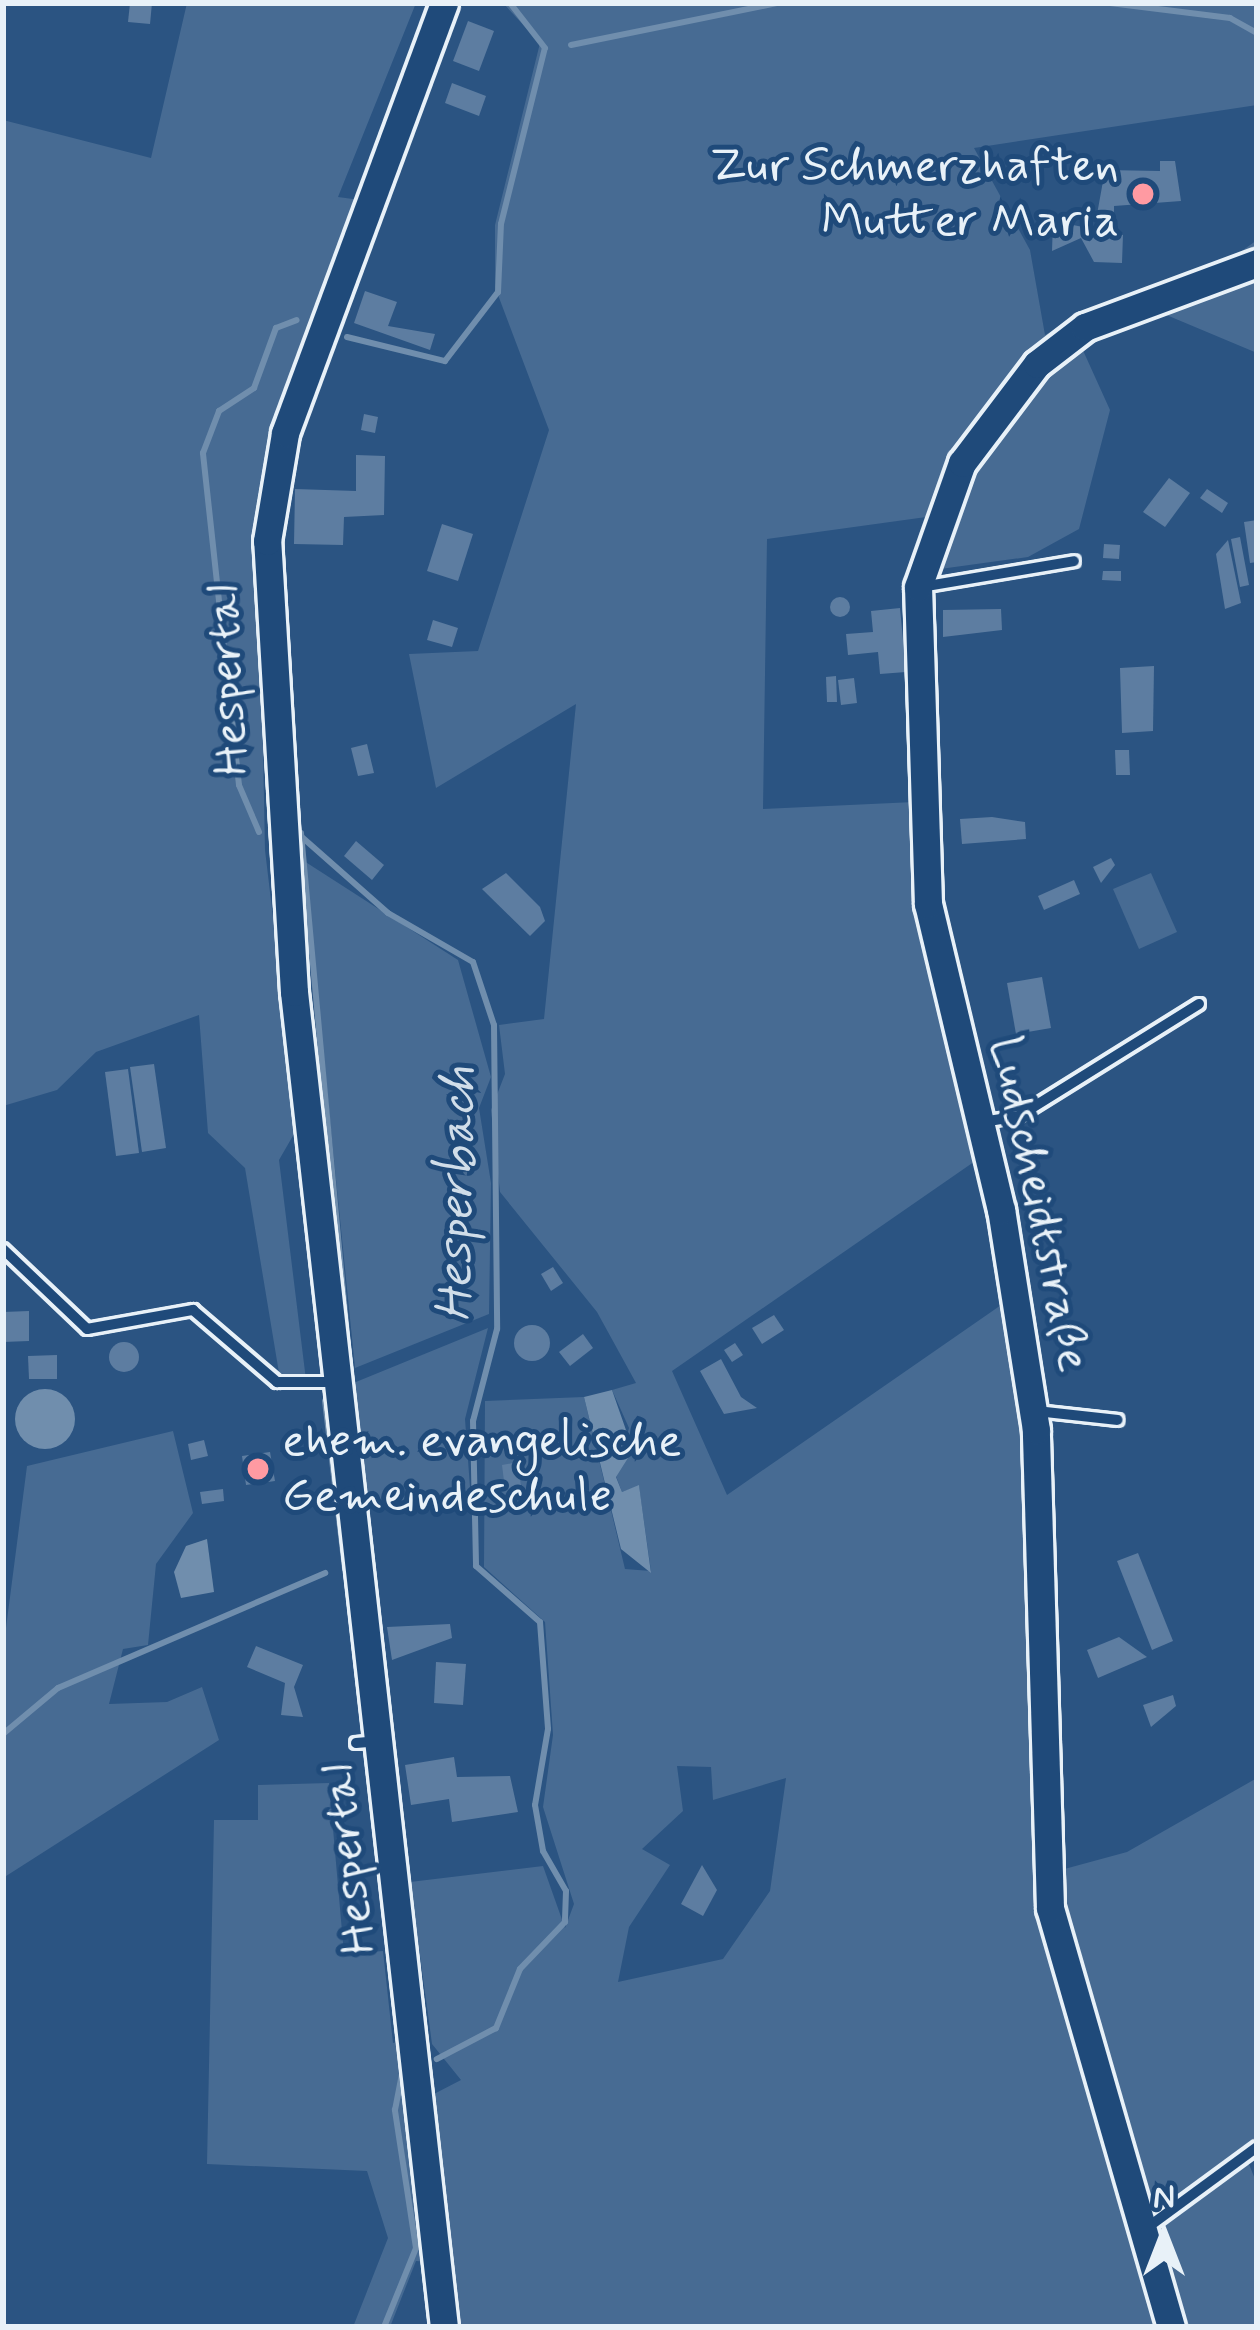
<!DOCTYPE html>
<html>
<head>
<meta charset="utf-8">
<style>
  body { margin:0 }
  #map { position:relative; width:1260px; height:2330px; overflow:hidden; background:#2b5482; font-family:Mynerve,sans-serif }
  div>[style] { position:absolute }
  .green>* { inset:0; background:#476b93 }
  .water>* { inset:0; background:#708ead }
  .round { border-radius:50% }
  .stream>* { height:6px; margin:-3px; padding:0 3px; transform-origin:3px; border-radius:3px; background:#708ead }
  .building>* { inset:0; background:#5d7da1 }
  .roads { filter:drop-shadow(3px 0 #e8f1f8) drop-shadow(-3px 0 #e8f1f8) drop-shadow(0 3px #e8f1f8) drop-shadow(0 -3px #e8f1f8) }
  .lane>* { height:10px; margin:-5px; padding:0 5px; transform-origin:5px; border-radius:5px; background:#1f4a7a }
  .secondary>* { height:27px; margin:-13.5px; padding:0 13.5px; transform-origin:13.5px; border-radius:13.5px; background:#1f4a7a }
  .dots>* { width:33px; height:33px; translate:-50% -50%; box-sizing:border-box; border:6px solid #1f4a7a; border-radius:50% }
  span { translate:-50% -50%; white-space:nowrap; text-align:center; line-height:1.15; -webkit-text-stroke:10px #1f4a7a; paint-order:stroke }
  .poi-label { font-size:48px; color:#e8f1f8 }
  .right { translate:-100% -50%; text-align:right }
  .left { translate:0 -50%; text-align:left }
  .street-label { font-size:48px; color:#e8f1f8 }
  .water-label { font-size:51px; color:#d0dde9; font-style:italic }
  .frame { position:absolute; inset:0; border:6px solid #e8f1f8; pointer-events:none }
  .north { position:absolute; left:1104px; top:2174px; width:120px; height:120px; -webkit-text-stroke:9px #1f4a7a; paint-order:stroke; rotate:0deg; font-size:33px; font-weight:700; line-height:48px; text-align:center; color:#e8f1f8 }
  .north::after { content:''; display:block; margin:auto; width:42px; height:54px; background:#e8f1f8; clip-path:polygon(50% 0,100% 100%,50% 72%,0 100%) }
</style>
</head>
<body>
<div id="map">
  <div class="green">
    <i style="clip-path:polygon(187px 3px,416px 3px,338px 197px,360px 200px,258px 495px,265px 850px,298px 1127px,279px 1160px,306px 1380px,279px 1373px,245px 1168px,208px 1133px,199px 1015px,96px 1052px,57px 1090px,3px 1106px,3px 120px,151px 158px)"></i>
    <i style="clip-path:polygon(evenodd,503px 3px,1257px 3px,1257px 105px,974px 148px,1030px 250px,1045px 335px,1097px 305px,1210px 274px,1257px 240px,1257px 353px,1164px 314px,1081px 346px,1110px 410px,1079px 529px,1028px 557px,933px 570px,948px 514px,767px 539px,763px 809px,914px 802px,981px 1157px,672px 1371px,727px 1495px,1004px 1303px,1022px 1413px,1035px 1877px,1127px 1852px,1257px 1778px,1257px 2140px,1242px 2147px,1257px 2184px,1257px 2327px,456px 2327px,432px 2095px,461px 2080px,432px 2044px,410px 1882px,543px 1866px,565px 1928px,574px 1904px,543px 1807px,553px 1735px,545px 1622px,484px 1567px,485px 1401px,584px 1397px,625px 1569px,651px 1571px,639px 1486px,622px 1492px,616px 1476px,629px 1428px,612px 1390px,636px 1383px,597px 1312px,500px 1192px,491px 1110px,505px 1074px,499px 1025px,544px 1019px,576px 704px,436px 788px,409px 654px,478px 651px,549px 430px,495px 287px,495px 225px,540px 43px,503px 3px,677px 1766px,711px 1767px,713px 1800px,786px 1778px,770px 1891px,723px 1959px,618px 1982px,629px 1927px,670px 1865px,642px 1849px,683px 1811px,677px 1766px)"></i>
    <i style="clip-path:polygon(304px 861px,458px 960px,491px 1077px,479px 1108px,491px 1183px,489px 1314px,355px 1368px)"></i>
    <i style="clip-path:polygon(1151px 873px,1177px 932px,1139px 949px,1113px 889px)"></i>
    <i style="clip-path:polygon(488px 1328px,465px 1419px,471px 1501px,364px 1504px,351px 1384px)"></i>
    <i style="clip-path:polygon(173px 1431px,193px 1513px,156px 1564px,148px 1645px,123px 1649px,109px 1704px,167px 1702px,202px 1687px,219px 1740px,3px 1878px,3px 1651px,27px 1466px)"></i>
    <i style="clip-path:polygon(329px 1783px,344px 1954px,383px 1951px,393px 2043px,408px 2039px,429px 2262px,416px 2261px,390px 2327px,353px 2327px,388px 2238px,367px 2171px,207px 2164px,214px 1820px,258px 1820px,258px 1785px)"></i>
  </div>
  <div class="water">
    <i class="round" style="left:15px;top:1389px;width:60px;height:60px"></i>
    <i style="clip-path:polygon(612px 1390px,633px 1450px,616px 1477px,622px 1492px,639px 1485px,651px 1573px,621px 1549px,584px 1397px)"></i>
    <i style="clip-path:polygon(207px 1539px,214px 1592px,181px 1598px,174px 1572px,186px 1546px)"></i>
  </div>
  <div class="stream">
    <i style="left:1110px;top:3px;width:121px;rotate:7.1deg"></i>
    <i style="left:1230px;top:18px;width:31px;rotate:29deg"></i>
    <i style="left:571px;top:45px;width:211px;rotate:-11.5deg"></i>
    <i style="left:347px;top:337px;width:101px;rotate:13.8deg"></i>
    <i style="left:445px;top:361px;width:87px;rotate:-52.5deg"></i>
    <i style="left:498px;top:292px;width:68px;rotate:-87.5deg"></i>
    <i style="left:501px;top:224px;width:181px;rotate:-76deg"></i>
    <i style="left:545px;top:48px;width:57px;rotate:-127.9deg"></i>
    <i style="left:295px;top:831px;width:124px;rotate:41.4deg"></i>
    <i style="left:388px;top:913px;width:98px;rotate:30deg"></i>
    <i style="left:473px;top:962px;width:66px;rotate:71.6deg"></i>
    <i style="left:494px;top:1025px;width:304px;rotate:89.4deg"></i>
    <i style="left:497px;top:1329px;width:95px;rotate:104.6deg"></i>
    <i style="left:473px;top:1421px;width:145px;rotate:88.8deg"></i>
    <i style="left:476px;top:1566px;width:85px;rotate:41.2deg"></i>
    <i style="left:540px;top:1622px;width:107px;rotate:85.7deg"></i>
    <i style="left:548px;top:1729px;width:77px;rotate:99.7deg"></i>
    <i style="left:535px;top:1805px;width:47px;rotate:80.1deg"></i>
    <i style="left:543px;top:1851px;width:46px;rotate:60.1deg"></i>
    <i style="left:566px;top:1891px;width:31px;rotate:92deg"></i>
    <i style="left:565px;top:1922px;width:65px;rotate:133.8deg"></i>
    <i style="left:520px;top:1969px;width:64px;rotate:112.1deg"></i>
    <i style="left:496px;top:2028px;width:67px;rotate:152.3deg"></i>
    <i style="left:259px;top:832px;width:51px;rotate:-113.1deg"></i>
    <i style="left:239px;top:785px;width:334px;rotate:-96.2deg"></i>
    <i style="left:203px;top:453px;width:45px;rotate:-69.1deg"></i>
    <i style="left:219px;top:411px;width:42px;rotate:-33.3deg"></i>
    <i style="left:254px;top:388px;width:64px;rotate:-69.9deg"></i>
    <i style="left:276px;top:328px;width:22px;rotate:-21deg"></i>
    <i style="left:301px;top:833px;width:536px;rotate:84.76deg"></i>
    <i style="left:352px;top:1387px;width:9px;rotate:77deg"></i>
    <i style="left:325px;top:1401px;width:169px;rotate:83.2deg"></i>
    <i style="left:3px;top:1734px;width:72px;rotate:-39.9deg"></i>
    <i style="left:58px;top:1688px;width:291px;rotate:-23.3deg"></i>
    <i style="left:384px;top:2327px;width:85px;rotate:-67.9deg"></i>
    <i style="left:416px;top:2248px;width:140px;rotate:-98.7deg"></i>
    <i style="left:395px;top:2110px;width:37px;rotate:-79deg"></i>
  </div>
  <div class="building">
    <i style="clip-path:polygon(130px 3px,152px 3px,150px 24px,128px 22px)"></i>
    <i style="clip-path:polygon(468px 21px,494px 31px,479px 71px,453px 61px)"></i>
    <i style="clip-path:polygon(452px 83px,486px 96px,479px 116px,445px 103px)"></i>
    <i style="clip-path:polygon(1160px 161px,1175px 161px,1181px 201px,1114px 206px,1114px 220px,1096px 220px,1105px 170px,1160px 171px)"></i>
    <i style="clip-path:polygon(1053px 221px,1123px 235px,1122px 263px,1094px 262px,1081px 238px,1052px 251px)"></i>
    <i style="clip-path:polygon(365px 291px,397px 302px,388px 326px,435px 334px,430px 350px,354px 323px)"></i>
    <i style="clip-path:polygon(364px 414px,378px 417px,375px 433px,361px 430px)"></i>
    <i style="clip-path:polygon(356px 455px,385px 456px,384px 515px,344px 517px,343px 545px,294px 544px,295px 489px,356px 491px)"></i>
    <i style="clip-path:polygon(1169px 478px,1190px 493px,1165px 527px,1143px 512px)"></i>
    <i style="clip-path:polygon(1207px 489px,1228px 503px,1222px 513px,1200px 498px)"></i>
    <i style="clip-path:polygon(1257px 520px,1257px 562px,1250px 563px,1244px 522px)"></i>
    <i style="clip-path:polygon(442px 524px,473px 534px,458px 581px,427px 571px)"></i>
    <i style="clip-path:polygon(1240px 537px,1249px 585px,1240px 587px,1231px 539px)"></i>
    <i style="clip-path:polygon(1228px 540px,1241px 603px,1225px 609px,1216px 554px)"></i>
    <i style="clip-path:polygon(1104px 544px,1120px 545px,1119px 559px,1103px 558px)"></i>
    <i style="clip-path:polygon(1103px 571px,1121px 571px,1121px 581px,1102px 580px)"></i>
    <i class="round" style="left:830px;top:597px;width:20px;height:20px"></i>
    <i style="clip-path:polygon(900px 608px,906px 672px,880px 674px,878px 652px,848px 655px,846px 634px,873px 632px,871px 611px)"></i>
    <i style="clip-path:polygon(1001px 609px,1002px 630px,943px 637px,943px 610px)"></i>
    <i style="clip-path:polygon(433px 620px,458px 628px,452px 647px,427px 640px)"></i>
    <i style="clip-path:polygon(1154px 666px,1153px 731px,1122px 733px,1120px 668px)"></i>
    <i style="clip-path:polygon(836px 676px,837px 702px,827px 702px,826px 677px)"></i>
    <i style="clip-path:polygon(854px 678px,857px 703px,841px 705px,838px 680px)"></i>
    <i style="clip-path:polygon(367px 744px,374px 773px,358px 776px,351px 748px)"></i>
    <i style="clip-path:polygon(1115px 750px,1129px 750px,1130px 775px,1116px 775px)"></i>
    <i style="clip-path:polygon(992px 817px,1025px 822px,1026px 839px,962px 844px,960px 819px)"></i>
    <i style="clip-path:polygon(356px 841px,384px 865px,372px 880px,344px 856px)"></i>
    <i style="clip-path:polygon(1111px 858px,1115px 865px,1101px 883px,1093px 867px)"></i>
    <i style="clip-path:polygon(506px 873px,540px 907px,545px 921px,530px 936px,482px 889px)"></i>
    <i style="clip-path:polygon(1074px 880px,1080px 894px,1044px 910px,1038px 896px)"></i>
    <i style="clip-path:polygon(1042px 977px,1051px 1028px,1016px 1034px,1007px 983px)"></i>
    <i style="clip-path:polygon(154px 1064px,166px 1148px,142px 1152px,130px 1067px)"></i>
    <i style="clip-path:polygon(128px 1069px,139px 1153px,116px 1156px,105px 1072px)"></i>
    <i style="clip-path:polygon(553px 1267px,563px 1283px,551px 1291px,541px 1274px)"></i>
    <i style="clip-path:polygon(29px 1311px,29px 1341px,3px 1342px,3px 1312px)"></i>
    <i style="clip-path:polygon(774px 1315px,784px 1330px,762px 1344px,752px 1328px)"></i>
    <i class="round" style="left:514px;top:1325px;width:36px;height:36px"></i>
    <i style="clip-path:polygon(583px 1334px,593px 1348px,570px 1366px,559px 1352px)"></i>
    <i class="round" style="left:109px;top:1342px;width:30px;height:30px"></i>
    <i style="clip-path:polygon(735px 1343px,743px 1355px,732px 1362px,724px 1350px)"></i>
    <i style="clip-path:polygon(57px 1355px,57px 1379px,29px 1379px,28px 1356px)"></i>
    <i style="clip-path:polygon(721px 1359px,741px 1397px,757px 1408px,724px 1414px,700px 1371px)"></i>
    <i style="clip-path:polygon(204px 1440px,208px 1456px,191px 1460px,188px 1444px)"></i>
    <i style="clip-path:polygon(270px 1452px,275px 1481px,246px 1485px,242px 1456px)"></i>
    <i style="clip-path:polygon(518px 1462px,521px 1487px,505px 1489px,502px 1465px)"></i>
    <i style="clip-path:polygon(223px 1489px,224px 1501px,202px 1504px,200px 1492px)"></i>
    <i style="clip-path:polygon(1138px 1553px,1173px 1641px,1152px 1650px,1117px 1561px)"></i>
    <i style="clip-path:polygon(450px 1624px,452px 1638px,392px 1660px,387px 1627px)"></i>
    <i style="clip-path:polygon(1119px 1637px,1147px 1657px,1098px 1678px,1087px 1650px)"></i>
    <i style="clip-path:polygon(256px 1646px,303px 1665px,294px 1687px,303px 1717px,281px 1715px,285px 1683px,247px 1667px)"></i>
    <i style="clip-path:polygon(436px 1662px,466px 1664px,463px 1705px,434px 1703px)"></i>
    <i style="clip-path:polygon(1173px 1695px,1176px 1706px,1151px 1727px,1143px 1705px)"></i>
    <i style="clip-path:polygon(454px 1757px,457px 1777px,510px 1776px,518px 1812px,452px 1822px,449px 1799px,411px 1805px,405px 1765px)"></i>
    <i style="clip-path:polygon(702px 1865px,717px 1890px,703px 1916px,681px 1904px)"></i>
  </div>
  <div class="roads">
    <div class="lane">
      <i style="left:921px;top:587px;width:155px;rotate:-9.6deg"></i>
      <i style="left:982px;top:1122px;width:37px;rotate:-9deg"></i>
      <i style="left:1019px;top:1116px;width:212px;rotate:-31.9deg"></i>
      <i style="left:3px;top:1249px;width:116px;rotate:43.6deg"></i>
      <i style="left:87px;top:1329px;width:108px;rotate:-10.2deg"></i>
      <i style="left:193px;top:1310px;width:111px;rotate:40.6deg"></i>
      <i style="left:277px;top:1382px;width:57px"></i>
      <i style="left:1037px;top:1411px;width:81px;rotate:6.3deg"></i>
      <i style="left:356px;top:1743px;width:21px;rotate:-5deg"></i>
      <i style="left:1144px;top:2230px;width:140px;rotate:-36.3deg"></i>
    </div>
    <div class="secondary">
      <i style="left:444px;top:2327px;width:1343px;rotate:-96.41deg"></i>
      <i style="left:294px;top:992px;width:452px;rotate:-93.4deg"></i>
      <i style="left:267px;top:541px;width:109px;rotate:-80.5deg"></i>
      <i style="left:285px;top:433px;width:458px;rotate:-69.7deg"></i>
      <i style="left:1171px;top:2327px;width:436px;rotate:-106.1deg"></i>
      <i style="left:1050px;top:1908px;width:478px;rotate:-91.7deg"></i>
      <i style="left:1036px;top:1430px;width:223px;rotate:-99deg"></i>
      <i style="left:1001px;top:1210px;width:315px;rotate:-103.4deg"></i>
      <i style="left:928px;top:904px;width:317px;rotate:-91.8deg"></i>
      <i style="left:918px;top:587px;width:132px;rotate:-70.5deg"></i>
      <i style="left:962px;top:463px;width:124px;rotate:-52.9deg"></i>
      <i style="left:1037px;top:364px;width:61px;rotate:-37.6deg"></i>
      <i style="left:1085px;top:327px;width:184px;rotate:-20.4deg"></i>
    </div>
  </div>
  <div class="dots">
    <i style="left:1143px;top:194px;background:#ff9aa2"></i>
    <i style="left:258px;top:1469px;background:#ff9aa2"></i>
  </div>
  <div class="poi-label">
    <span class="right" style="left:1119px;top:194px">Zur Schmerzhaften<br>Mutter Maria</span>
    <span class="left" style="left:282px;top:1469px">ehem. evangelische<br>Gemeindeschule</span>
  </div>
  <div class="street-label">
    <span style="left:228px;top:680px;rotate:-93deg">Hespertal</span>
    <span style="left:1039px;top:1204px;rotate:78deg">Ludscheidtstraße</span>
    <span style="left:349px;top:1859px;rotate:-97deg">Hespertal</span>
  </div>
  <div class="water-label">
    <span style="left:458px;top:1194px;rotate:-89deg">Hesperbach</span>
  </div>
  <div class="frame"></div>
  <div class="north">N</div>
</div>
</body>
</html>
